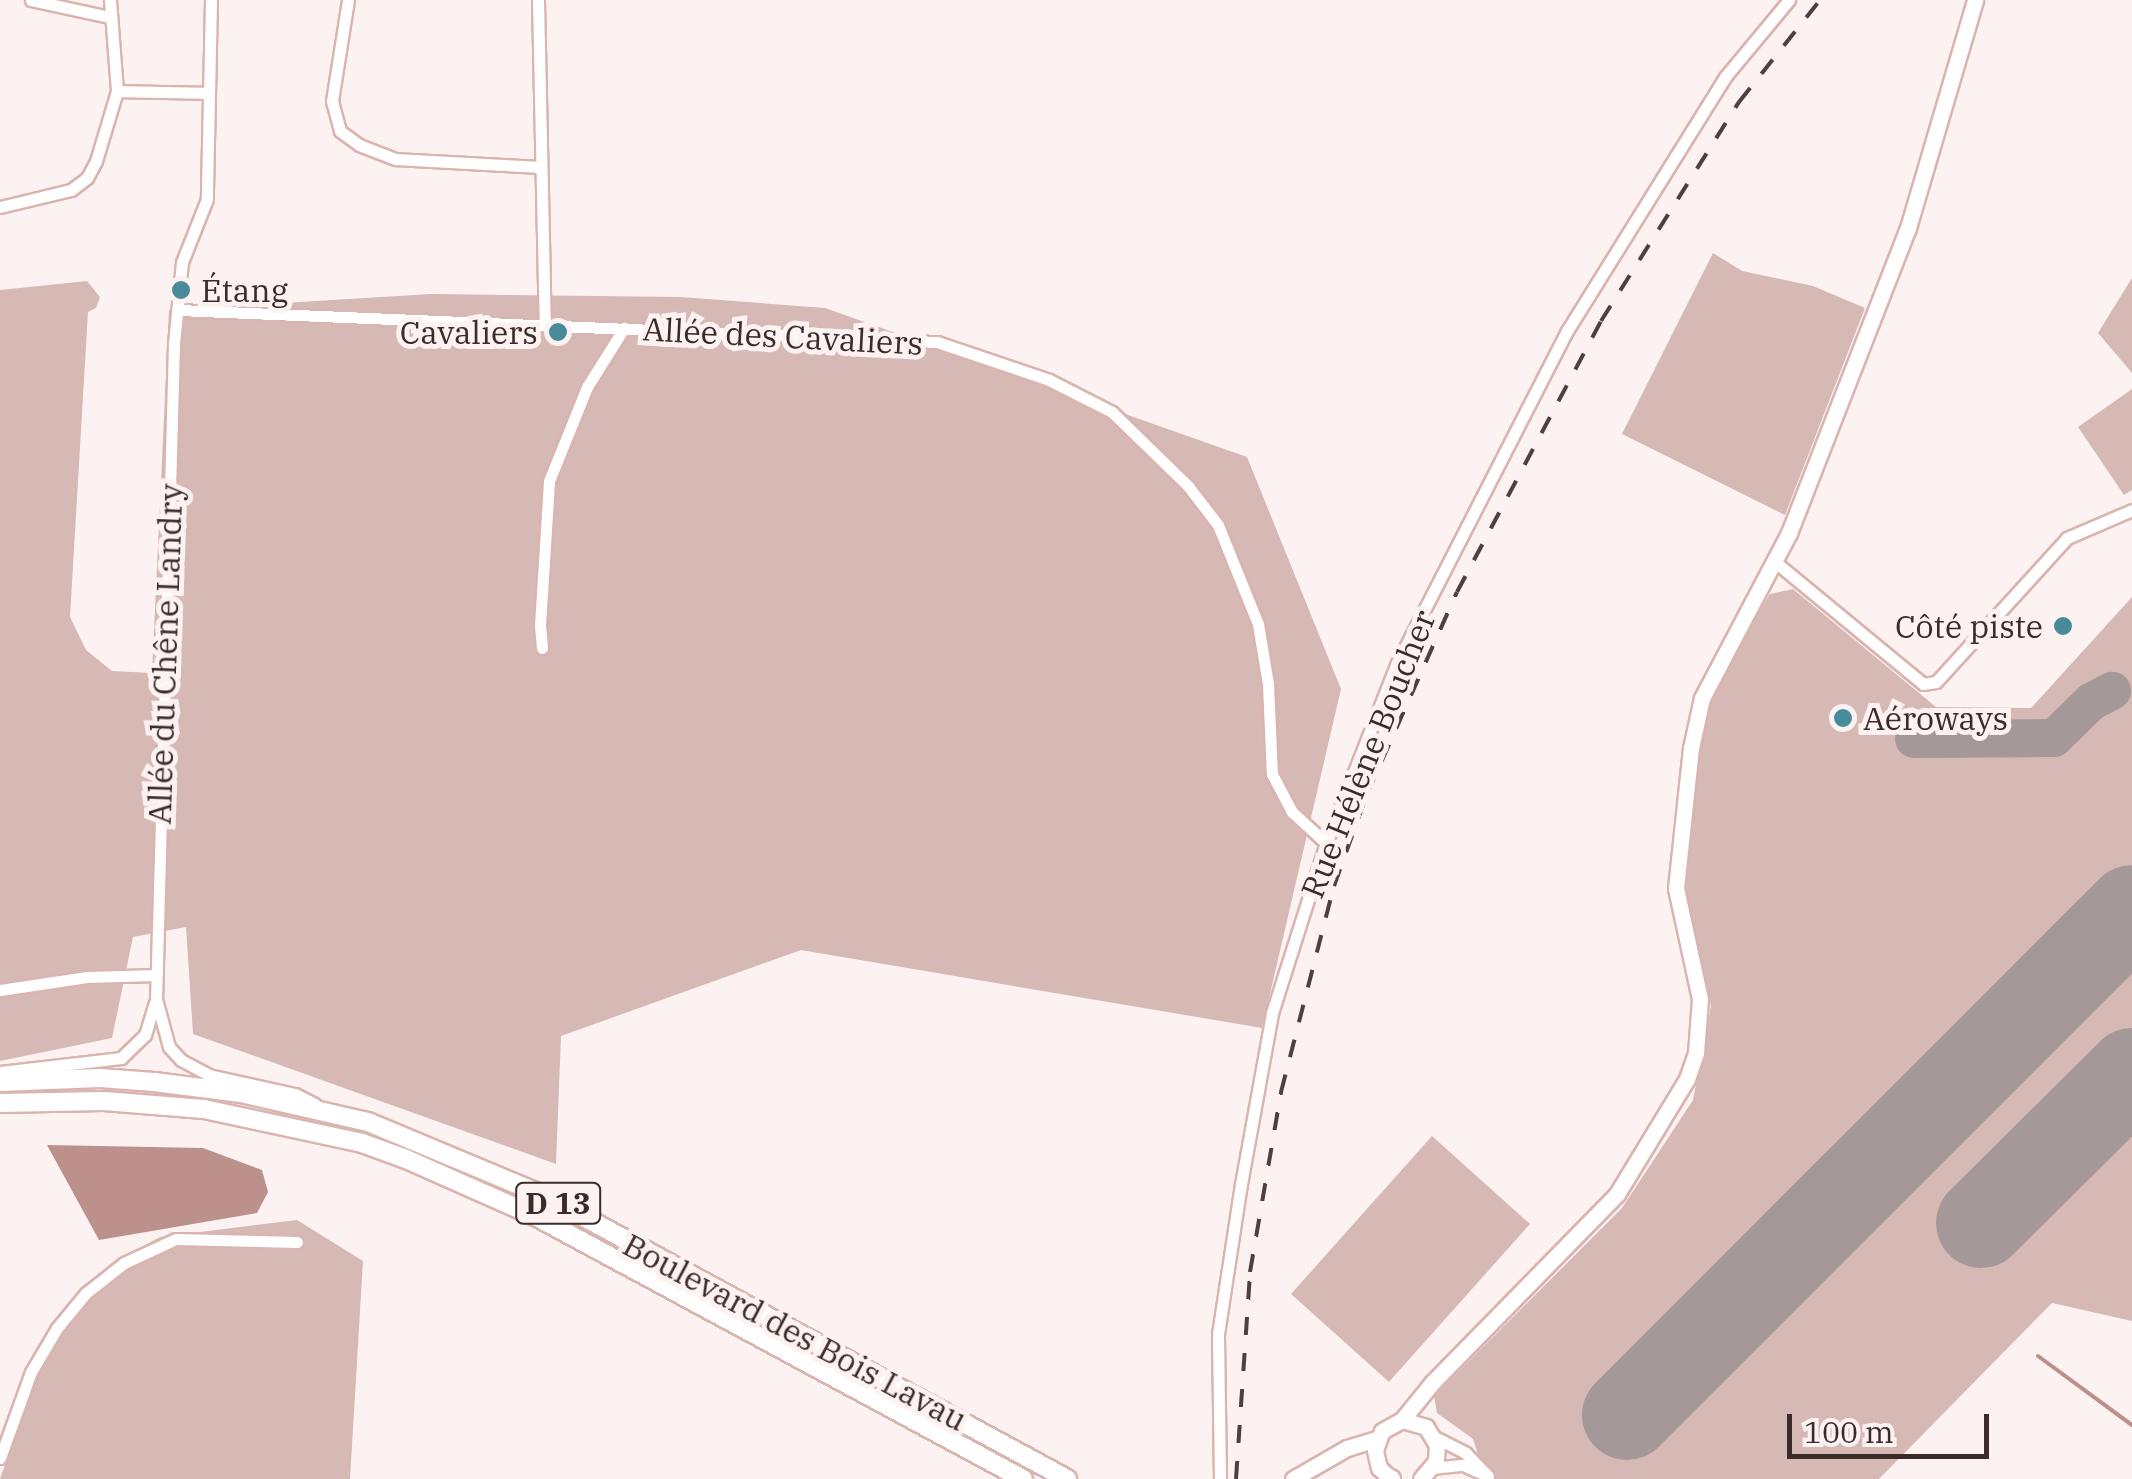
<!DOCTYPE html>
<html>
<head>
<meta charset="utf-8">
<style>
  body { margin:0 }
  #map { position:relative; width:2132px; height:1479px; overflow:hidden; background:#fbf2f1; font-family:"IBM Plex Serif",serif }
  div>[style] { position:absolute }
  .green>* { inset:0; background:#d6b9b5 }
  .water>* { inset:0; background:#bc908b }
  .stream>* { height:4px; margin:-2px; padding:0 2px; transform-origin:2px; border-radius:2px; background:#bc908b }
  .taxiway>* { height:38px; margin:-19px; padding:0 19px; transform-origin:19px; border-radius:19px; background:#a49998 }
  .runway>* { height:90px; margin:-45px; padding:0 45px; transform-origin:45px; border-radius:45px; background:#a49998 }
  .roads { filter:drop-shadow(2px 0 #dab4af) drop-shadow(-2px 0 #dab4af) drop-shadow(0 2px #dab4af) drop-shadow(0 -2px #dab4af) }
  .minor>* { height:11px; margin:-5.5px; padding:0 5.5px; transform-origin:5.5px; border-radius:5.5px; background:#fff }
  .tertiary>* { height:15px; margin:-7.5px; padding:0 7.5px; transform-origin:7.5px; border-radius:7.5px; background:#fff }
  .primary>* { height:18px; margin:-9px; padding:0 9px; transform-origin:9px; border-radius:9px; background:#fff }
  .rail>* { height:4px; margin-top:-2px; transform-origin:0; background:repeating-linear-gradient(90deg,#4e403e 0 18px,transparent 0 36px) }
  .dots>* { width:28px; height:28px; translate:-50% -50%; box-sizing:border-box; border:5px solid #fbf2f1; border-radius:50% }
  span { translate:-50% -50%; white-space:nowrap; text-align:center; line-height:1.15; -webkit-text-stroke:10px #fbf2f1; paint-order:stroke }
  .shield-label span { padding:2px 8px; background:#fbf2f1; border:2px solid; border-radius:8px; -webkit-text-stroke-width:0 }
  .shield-label { font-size:30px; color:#3b2c2a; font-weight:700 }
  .poi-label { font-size:32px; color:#3b2c2a }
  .left { translate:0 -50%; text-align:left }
  .right { translate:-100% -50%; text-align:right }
  .street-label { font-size:32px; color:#3b2c2a }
  .scale { position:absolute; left:1787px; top:1414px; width:202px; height:45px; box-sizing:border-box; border:5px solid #3b2c2a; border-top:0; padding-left:12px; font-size:30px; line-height:35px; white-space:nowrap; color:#3b2c2a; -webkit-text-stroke:8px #fbf2f1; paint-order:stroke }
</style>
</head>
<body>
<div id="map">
  <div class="green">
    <i style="clip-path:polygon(1713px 253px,1742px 271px,1813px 286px,1865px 308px,1785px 515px,1622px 434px)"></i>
    <i style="clip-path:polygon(2132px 278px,2132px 373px,2098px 333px)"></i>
    <i style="clip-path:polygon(87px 281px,100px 297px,96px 308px,88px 312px,70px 617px,86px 650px,112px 671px,152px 673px,169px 310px,431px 294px,681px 297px,825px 308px,1247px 457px,1341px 689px,1262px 1028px,801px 950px,561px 1036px,556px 1164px,193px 1034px,186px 927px,133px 937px,112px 1038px,0 1061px,0 290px)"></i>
    <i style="clip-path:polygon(2132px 389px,2132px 490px,2124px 495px,2078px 427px)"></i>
    <i style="clip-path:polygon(1793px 589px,1936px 707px,2031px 708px,2132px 597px,2132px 1321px,2052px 1303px,1879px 1479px,1476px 1479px,1480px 1461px,1473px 1439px,1437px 1413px,1434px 1396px,1622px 1208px,1693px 1100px,1711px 1006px,1685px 899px,1703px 714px,1721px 672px,1770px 594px)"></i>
    <i style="clip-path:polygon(1432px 1136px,1530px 1224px,1389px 1382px,1291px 1294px)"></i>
    <i style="clip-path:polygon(297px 1220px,363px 1261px,350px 1479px,0 1479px,51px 1334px,113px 1263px,160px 1237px)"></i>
  </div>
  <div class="water">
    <i style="clip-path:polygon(47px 1145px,203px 1148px,262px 1170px,268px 1192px,257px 1213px,99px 1240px)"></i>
  </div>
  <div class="stream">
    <i style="left:2038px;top:1356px;width:117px;rotate:36.3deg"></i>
  </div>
  <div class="taxiway">
    <i style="left:1914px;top:739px;width:140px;rotate:-0.4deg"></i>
    <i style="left:2054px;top:738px;width:52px;rotate:-44.2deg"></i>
    <i style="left:2091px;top:702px;width:24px;rotate:-28deg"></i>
  </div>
  <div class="runway">
    <i style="left:1981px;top:1223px;width:213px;rotate:-44.8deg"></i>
    <i style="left:1627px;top:1415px;width:714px;rotate:-45deg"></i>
  </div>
  <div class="roads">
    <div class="minor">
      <i style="left:31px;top:0;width:80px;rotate:12.3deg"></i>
      <i style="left:211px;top:0;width:199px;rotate:91.2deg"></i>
      <i style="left:207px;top:199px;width:68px;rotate:111.6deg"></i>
      <i style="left:182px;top:262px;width:82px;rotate:95.6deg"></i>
      <i style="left:174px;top:344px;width:655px;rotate:91.57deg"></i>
      <i style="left:156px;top:999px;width:50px;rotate:74.8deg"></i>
      <i style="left:169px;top:1047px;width:18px;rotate:47deg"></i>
      <i style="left:181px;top:1060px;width:32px;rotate:28deg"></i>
      <i style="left:209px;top:1075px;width:88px;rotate:12.5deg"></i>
      <i style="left:295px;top:1094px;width:22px;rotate:27deg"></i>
      <i style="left:348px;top:0;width:102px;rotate:99deg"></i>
      <i style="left:332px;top:101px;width:31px;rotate:75deg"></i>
      <i style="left:340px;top:131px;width:24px;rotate:36deg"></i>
      <i style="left:359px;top:145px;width:40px;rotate:21deg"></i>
      <i style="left:396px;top:159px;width:143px;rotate:3.2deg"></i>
      <i style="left:538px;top:0;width:324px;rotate:88.8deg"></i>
      <i style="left:117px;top:91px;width:92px;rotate:1.2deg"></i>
      <i style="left:0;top:207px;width:73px;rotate:-13.5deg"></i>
      <i style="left:71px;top:190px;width:20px;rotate:-37deg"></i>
      <i style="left:87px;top:178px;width:19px;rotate:-62deg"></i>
      <i style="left:96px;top:161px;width:73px;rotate:-73.3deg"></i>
      <i style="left:117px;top:91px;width:91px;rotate:-94.4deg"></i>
      <i style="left:178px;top:310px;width:760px;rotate:2.41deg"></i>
      <i style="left:937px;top:342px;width:118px;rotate:18.7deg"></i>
      <i style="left:1049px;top:380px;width:71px;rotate:26.9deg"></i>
      <i style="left:1112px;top:412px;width:106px;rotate:44.2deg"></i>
      <i style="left:1188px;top:486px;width:49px;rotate:52.4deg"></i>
      <i style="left:1218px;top:525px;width:107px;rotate:68deg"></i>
      <i style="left:1258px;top:624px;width:61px;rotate:80.5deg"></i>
      <i style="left:1268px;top:684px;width:90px;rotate:87.5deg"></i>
      <i style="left:1272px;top:774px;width:43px;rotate:62.2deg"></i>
      <i style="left:1292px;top:812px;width:46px;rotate:42.4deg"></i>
      <i style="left:1774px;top:561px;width:193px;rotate:39.5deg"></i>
      <i style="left:1923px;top:684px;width:13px;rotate:-9deg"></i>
      <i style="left:1936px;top:682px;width:195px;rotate:-47.7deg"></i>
      <i style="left:2067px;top:538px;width:71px;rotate:-23.3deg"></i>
      <i style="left:542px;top:648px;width:23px;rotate:-95deg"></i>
      <i style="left:540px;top:625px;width:144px;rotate:-86.4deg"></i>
      <i style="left:549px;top:481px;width:101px;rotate:-68deg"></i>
      <i style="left:587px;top:387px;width:70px;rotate:-57.9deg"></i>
      <i style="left:0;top:990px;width:88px;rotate:-8.5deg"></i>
      <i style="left:87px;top:977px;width:70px;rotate:-1.6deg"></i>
      <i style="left:0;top:1072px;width:122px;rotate:-6.6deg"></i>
      <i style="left:121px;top:1058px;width:33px;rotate:-44deg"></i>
      <i style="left:145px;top:1035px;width:34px;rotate:-73deg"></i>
      <i style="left:0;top:1458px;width:91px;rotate:-70.2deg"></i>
      <i style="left:31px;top:1372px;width:51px;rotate:-59.4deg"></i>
      <i style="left:57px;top:1328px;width:45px;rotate:-50.4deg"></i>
      <i style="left:86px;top:1293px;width:48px;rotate:-38.3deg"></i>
      <i style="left:124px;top:1263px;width:57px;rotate:-24.8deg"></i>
      <i style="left:176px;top:1239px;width:121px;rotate:1.4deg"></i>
      <i style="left:1432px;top:1468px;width:31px;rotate:-6deg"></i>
      <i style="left:1463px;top:1465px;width:27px;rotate:24deg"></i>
      <i style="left:1488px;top:1476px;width:32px;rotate:-134deg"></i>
      <i style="left:1466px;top:1453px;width:36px;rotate:-153deg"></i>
      <i style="left:1220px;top:1479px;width:145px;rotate:-90.8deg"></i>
      <i style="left:1218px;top:1334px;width:152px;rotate:-81.3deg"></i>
      <i style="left:1241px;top:1184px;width:174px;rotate:-79.7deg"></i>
      <i style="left:1272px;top:1013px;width:178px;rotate:-72.4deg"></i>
      <i style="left:1326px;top:843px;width:193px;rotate:-68.5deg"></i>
      <i style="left:1397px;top:663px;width:373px;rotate:-62.9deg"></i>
      <i style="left:1567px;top:331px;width:299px;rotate:-58.1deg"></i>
      <i style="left:1725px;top:77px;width:100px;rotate:-50.3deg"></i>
    </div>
    <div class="tertiary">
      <i style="left:1402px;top:1420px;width:48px;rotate:-51deg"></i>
      <i style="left:1432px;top:1383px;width:264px;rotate:-45.6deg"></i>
      <i style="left:1617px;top:1194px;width:135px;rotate:-58.7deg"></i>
      <i style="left:1687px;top:1079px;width:28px;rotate:-71deg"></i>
      <i style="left:1696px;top:1053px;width:54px;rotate:-85.8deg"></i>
      <i style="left:1700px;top:999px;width:114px;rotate:-102.2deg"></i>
      <i style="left:1676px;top:888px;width:141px;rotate:-83.9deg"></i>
      <i style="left:1691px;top:748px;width:51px;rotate:-77.6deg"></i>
      <i style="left:1702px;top:698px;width:187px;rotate:-62.2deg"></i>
      <i style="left:1789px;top:533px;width:327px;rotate:-68.7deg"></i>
      <i style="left:1908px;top:228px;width:238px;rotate:-73.6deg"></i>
      <i style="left:1293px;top:1479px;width:62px;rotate:-29.9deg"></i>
      <i style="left:1347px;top:1448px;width:31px;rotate:-17deg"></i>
      <i style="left:1391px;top:1479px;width:16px;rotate:-137deg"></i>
      <i style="left:1379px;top:1468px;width:18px;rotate:-103deg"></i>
      <i style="left:1375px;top:1450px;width:20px;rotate:-70deg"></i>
      <i style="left:1382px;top:1431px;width:23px;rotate:-29deg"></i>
      <i style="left:1402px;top:1420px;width:25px;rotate:16deg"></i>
      <i style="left:1426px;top:1427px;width:21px;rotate:59deg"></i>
      <i style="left:1437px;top:1445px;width:16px;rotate:94deg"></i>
      <i style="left:1436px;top:1461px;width:23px;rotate:130deg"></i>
    </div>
    <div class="primary">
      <i style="left:0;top:1082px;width:100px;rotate:-2.3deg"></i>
      <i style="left:100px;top:1078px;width:54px;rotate:4.2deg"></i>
      <i style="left:154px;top:1082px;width:88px;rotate:7.2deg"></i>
      <i style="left:241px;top:1093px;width:130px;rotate:12.9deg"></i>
      <i style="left:368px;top:1122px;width:192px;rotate:22.7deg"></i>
      <i style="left:545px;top:1196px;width:594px;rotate:28.46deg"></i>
      <i style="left:0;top:1103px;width:104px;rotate:-1.1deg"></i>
      <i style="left:104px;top:1101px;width:100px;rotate:4.6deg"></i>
      <i style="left:204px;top:1109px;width:162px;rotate:12.1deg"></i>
      <i style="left:362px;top:1143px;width:47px;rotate:20deg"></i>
      <i style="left:406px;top:1159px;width:143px;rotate:23.9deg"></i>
      <i style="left:537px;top:1217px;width:552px;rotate:28.33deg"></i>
      <i style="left:1390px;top:1479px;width:1px"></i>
    </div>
  </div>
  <div class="rail">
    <i style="left:1236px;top:1479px;width:207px;rotate:-86.1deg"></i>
    <i style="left:1250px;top:1272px;width:183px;rotate:-80.2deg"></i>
    <i style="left:1281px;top:1092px;width:213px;rotate:-75.6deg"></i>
    <i style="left:1334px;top:886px;width:98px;rotate:-70.3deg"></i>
    <i style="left:1367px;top:794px;width:221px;rotate:-66deg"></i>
    <i style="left:1457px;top:592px;width:307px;rotate:-62deg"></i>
    <i style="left:1601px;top:321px;width:259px;rotate:-57.8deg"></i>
    <i style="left:1739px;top:102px;width:130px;rotate:-51.5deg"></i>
  </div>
  <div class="dots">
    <i style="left:181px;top:290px;background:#478b9a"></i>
    <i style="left:558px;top:332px;background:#478b9a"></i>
    <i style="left:2063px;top:626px;background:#478b9a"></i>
    <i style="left:1843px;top:718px;background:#478b9a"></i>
  </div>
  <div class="shield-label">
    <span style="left:558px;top:1203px">D 13</span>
  </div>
  <div class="poi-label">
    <span class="left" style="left:201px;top:290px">Étang</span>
    <span class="right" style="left:538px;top:332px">Cavaliers</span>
    <span class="right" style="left:2043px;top:626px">Côté piste</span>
    <span class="left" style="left:1863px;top:718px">Aéroways</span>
  </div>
  <div class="street-label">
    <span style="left:783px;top:336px;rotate:3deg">Allée des Cavaliers</span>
    <span style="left:165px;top:654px;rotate:-88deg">Allée du Chêne Landry</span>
    <span style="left:1368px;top:754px;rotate:-68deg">Rue Hélène Boucher</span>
    <span style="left:795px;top:1332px;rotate:28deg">Boulevard des Bois Lavau</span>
  </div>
  <div class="scale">100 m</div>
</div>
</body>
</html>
